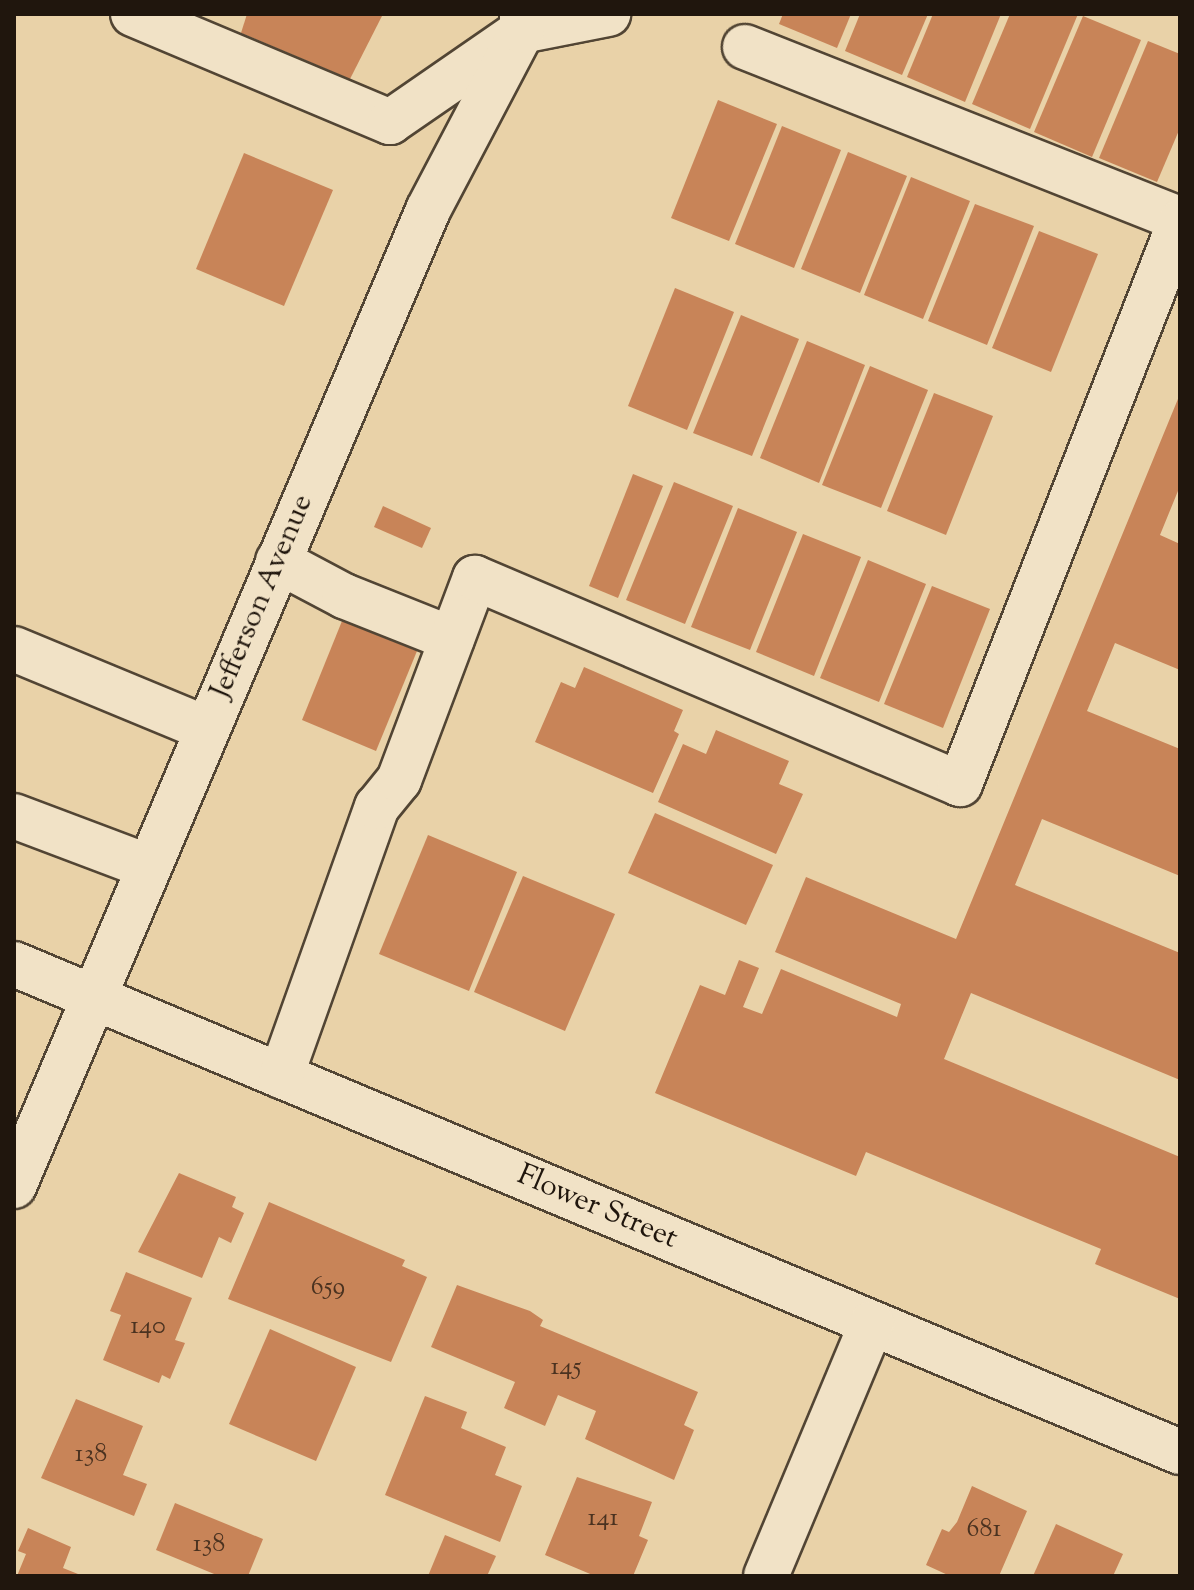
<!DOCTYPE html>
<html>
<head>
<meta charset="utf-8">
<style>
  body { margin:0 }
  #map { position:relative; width:1194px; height:1590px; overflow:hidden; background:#e9d2a8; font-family:"Sorts Mill Goudy",serif }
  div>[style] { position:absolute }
  .building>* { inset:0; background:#c88458 }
  .roads { filter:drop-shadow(2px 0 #524534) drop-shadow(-2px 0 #524534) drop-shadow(0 2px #524534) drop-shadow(0 -2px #524534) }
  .minor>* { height:44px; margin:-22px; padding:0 22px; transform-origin:22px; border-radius:22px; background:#f1e2c6 }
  span { translate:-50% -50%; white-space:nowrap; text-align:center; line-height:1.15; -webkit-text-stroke:6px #f1e2c6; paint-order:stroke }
  .number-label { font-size:26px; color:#4a3220 }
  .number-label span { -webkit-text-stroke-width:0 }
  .street-label { font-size:30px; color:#20160d }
  .frame { position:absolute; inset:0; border:16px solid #20160d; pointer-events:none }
</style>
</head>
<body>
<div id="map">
  <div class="building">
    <i style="clip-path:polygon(247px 14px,383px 14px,350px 79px,241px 33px)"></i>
    <i style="clip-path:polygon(783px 14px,851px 14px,837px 48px,779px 24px)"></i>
    <i style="clip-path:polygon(860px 14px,928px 14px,902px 75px,845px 51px)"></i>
    <i style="clip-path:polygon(933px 14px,1001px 14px,965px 102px,907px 77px)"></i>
    <i style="clip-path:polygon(1010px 14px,1078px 14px,1030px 129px,972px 104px)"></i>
    <i style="clip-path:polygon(1083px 16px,1141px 40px,1092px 157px,1034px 132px)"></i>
    <i style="clip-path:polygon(1148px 41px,1180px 54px,1180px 128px,1157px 182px,1099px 158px)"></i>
    <i style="clip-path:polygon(718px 100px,777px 124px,729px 241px,671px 218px)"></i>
    <i style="clip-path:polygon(782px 126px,841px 150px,794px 268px,735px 244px)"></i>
    <i style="clip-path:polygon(848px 152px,907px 176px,860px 293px,801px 269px)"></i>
    <i style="clip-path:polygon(244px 153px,333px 190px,284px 306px,196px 269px)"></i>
    <i style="clip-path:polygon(911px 177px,970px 201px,923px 319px,864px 295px)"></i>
    <i style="clip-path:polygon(975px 204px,1034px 226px,987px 345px,928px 321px)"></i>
    <i style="clip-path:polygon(1039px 231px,1098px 254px,1051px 372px,992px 348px)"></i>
    <i style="clip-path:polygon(675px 288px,734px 312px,687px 430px,628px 406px)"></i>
    <i style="clip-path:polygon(741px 315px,799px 339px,752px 456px,693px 433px)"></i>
    <i style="clip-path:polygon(807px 341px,865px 365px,819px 483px,760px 458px)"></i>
    <i style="clip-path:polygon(870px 366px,928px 390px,881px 508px,822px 485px)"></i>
    <i style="clip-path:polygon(934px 393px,993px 416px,946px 535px,887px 511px)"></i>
    <i style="clip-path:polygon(1180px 394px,1180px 486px,1160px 535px,1180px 544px,1180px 670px,1115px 643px,1087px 711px,1180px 749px,1180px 876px,1042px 819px,1015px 885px,1180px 953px,1180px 1080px,971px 993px,944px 1059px,1180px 1157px,1180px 1299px,1095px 1264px,1101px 1249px,866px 1152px,856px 1176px,655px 1093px,700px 985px,725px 995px,739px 960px,759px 968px,743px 1007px,762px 1014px,781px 969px,897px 1017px,901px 1004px,775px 952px,806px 877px,956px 939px)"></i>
    <i style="clip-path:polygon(633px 474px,663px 486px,618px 598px,589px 586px)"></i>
    <i style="clip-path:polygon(674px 482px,733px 506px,685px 624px,626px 600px)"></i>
    <i style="clip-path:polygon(383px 506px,431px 528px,422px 548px,374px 527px)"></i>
    <i style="clip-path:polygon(738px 508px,797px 532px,750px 650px,691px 627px)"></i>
    <i style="clip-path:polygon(803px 534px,861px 557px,814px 676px,756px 652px)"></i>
    <i style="clip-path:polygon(868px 560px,926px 584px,879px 702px,820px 678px)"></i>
    <i style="clip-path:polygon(932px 586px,990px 609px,943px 728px,884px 704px)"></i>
    <i style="clip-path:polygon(342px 621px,417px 651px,376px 751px,302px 720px)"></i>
    <i style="clip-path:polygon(584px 667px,683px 710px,674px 731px,679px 734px,653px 793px,535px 742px,561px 682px,575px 688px)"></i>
    <i style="clip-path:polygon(716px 730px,789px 761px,779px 784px,803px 794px,776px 854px,658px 802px,683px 744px,706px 754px)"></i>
    <i style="clip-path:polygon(655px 813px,773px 865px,746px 925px,628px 873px)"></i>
    <i style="clip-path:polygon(428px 835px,517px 872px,469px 991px,379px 954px)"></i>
    <i style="clip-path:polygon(523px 876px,615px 914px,565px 1031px,474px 992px)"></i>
    <i style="clip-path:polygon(179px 1173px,236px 1197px,232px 1207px,244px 1213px,231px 1243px,219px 1237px,202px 1278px,138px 1252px)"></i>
    <i style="clip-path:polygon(269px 1202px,405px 1260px,402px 1266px,427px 1277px,391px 1362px,228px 1299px)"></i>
    <i style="clip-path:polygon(126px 1272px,192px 1298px,175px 1340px,185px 1343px,170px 1379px,162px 1375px,159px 1383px,103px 1360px,121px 1315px,110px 1311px)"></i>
    <i style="clip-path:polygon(457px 1285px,530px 1311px,543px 1320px,540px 1326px,698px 1392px,684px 1425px,694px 1430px,674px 1480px,585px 1439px,596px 1411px,558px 1395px,545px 1426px,504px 1408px,515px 1382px,431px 1347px)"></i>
    <i style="clip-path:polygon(270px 1329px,356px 1367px,316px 1461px,229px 1424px)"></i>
    <i style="clip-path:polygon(425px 1396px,467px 1412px,461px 1428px,506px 1447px,495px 1475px,522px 1486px,500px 1542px,385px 1495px)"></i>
    <i style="clip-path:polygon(76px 1399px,143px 1426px,123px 1475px,147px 1484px,134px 1516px,41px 1478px)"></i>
    <i style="clip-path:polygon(577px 1477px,652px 1502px,639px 1536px,648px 1540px,633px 1576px,595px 1576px,545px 1555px)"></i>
    <i style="clip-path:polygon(972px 1486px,1027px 1511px,999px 1576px,950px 1576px,926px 1565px,942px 1529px,949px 1532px,957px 1522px)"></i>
    <i style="clip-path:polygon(175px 1503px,263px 1539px,248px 1576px,219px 1576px,156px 1550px)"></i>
    <i style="clip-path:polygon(1056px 1524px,1123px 1554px,1113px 1576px,1033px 1576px)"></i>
    <i style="clip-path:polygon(28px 1528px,71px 1547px,63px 1568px,83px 1576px,17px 1576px,26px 1554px,18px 1551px)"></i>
    <i style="clip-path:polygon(445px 1535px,496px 1556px,487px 1576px,428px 1576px)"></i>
  </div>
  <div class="roads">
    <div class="minor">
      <i style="left:133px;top:14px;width:279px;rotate:22.8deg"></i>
      <i style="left:390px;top:122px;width:160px;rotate:-34.6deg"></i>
      <i style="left:522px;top:31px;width:88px;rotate:-11.2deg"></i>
      <i style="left:745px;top:47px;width:468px;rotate:21.6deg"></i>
      <i style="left:278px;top:561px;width:75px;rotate:27.9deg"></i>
      <i style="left:344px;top:596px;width:116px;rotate:21.7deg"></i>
      <i style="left:14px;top:649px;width:209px;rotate:22.5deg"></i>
      <i style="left:14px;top:816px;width:144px;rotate:20.7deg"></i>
      <i style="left:14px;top:964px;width:1264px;rotate:22.71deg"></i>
      <i style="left:281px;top:1076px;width:286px;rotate:-70.4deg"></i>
      <i style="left:377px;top:807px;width:35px;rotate:-51deg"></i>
      <i style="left:399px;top:780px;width:216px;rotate:-69.4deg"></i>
      <i style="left:475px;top:578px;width:527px;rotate:23.01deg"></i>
      <i style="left:960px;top:784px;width:604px;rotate:-68.62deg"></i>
      <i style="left:14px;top:1186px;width:1060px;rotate:-67.01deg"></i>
      <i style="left:428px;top:210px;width:202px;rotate:-62.3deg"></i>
      <i style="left:522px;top:31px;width:17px;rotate:-90deg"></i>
      <i style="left:766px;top:1576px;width:274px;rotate:-67.3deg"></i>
    </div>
  </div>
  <div class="number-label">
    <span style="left:328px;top:1288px">659</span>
    <span style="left:148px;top:1327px">140</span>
    <span style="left:566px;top:1368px">145</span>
    <span style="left:91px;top:1455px">138</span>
    <span style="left:603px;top:1519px">141</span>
    <span style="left:984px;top:1530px">681</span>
    <span style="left:209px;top:1545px">138</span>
  </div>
  <div class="street-label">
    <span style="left:263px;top:597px;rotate:-67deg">Jefferson Avenue</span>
    <span style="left:597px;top:1208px;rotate:23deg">Flower Street</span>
  </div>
  <div class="frame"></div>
</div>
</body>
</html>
